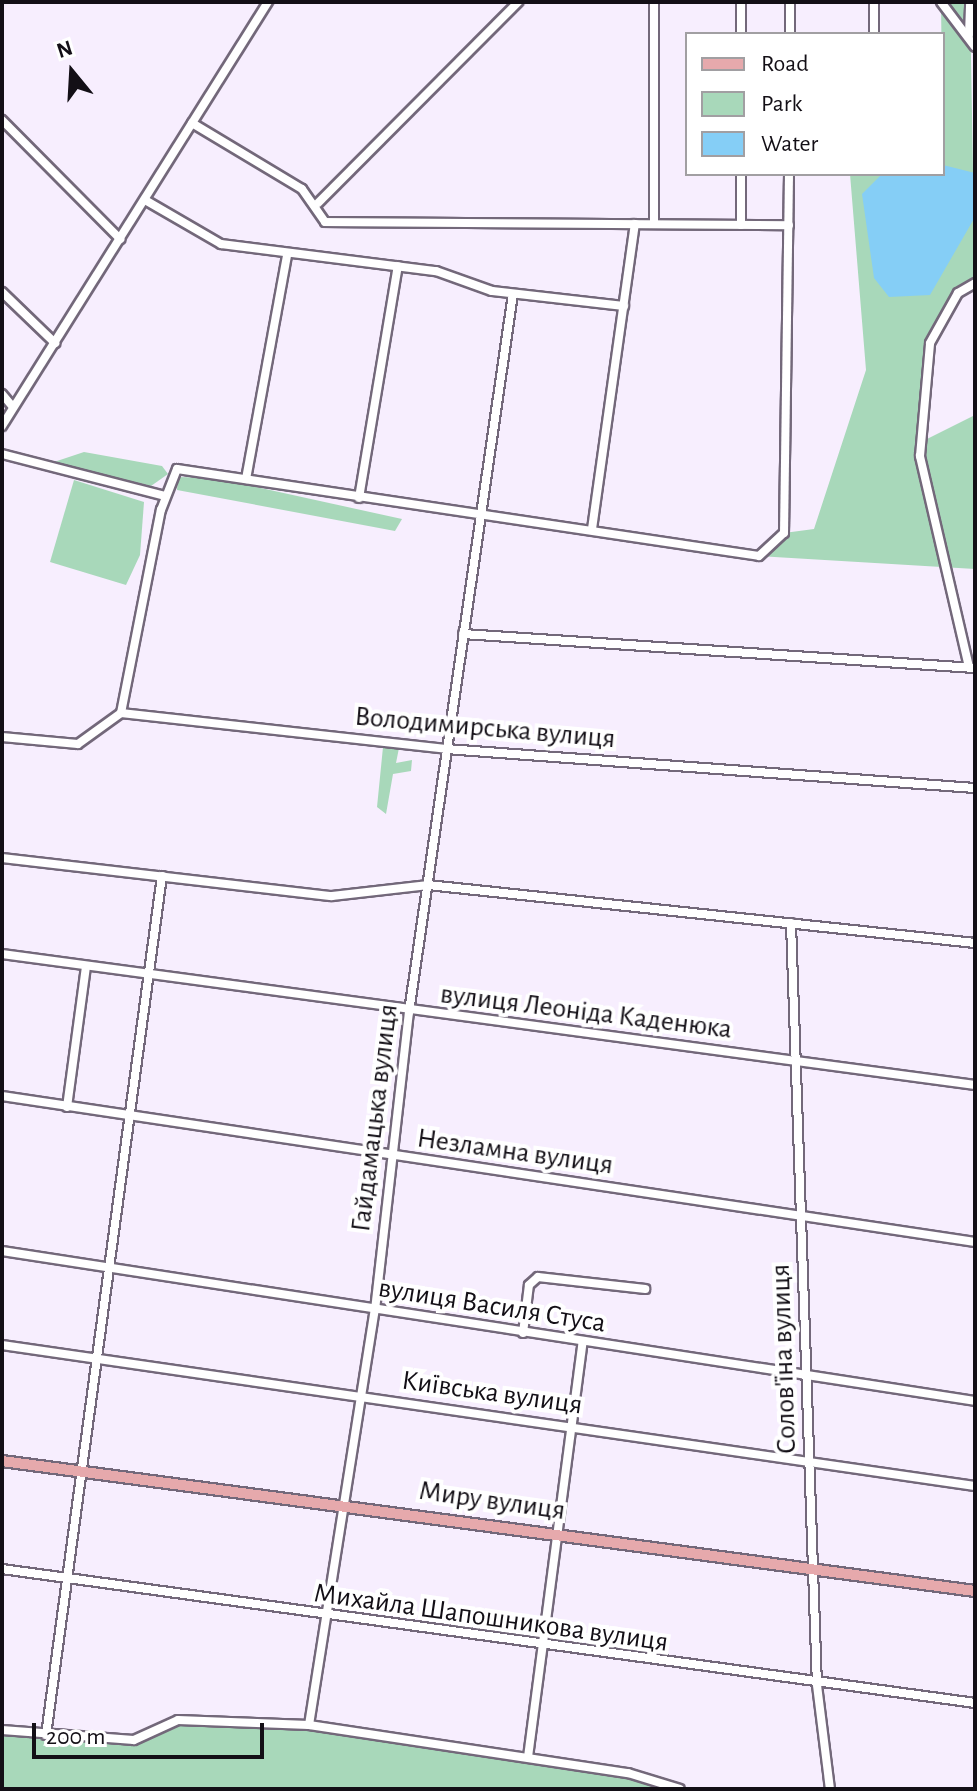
<!DOCTYPE html>
<html>
<head>
<meta charset="utf-8">
<style>
  body { margin:0 }
  #map { position:relative; width:977px; height:1791px; overflow:hidden; background:#f7eefe; font-family:"Alegreya Sans",sans-serif }
  div>[style] { position:absolute }
  .green>* { inset:0; background:#a8d8ba }
  .water>* { inset:0; background:#85cef6 }
  .roads { filter:drop-shadow(2px 0 #73687a) drop-shadow(-2px 0 #73687a) drop-shadow(0 2px #73687a) drop-shadow(0 -2px #73687a) }
  .minor>* { height:8px; margin:-4px; padding:0 4px; transform-origin:4px; border-radius:4px; background:#fff }
  .major>* { height:10px; margin:-5px; padding:0 5px; transform-origin:5px; border-radius:5px; background:#e6a9ac }
  span { translate:-50% -50%; white-space:nowrap; text-align:center; line-height:1.15; -webkit-text-stroke:8px #fff; paint-order:stroke }
  .street-label { font-size:28px; color:#130f16 }
  .frame { position:absolute; inset:0; border:4px solid #130f16; pointer-events:none }
  .legend { position:absolute; left:685px; top:32px; width:260px; height:144px; box-sizing:border-box; background:#fff; border:2px solid #a19fa2; margin:0; padding:10px 14px; list-style:none; font-size:24px; color:#130f16 }
  .legend li { display:flex; align-items:center; gap:16px; height:40px }
  .legend b { width:40px; border:2px solid #a19fa2 }
  .north { position:absolute; left:32px; top:32px; width:80px; height:80px; -webkit-text-stroke:6px #fff; paint-order:stroke; rotate:342deg; font-size:22px; font-weight:700; line-height:32px; text-align:center; color:#130f16 }
  .north::after { content:''; display:block; margin:auto; width:28px; height:36px; background:#130f16; clip-path:polygon(50% 0,100% 100%,50% 72%,0 100%) }
  .scale { position:absolute; left:32px; top:1723px; width:232px; height:36px; box-sizing:border-box; border:4px solid #130f16; border-top:0; padding-left:10px; font-size:24px; line-height:28px; white-space:nowrap; color:#130f16; -webkit-text-stroke:6px #fff; paint-order:stroke }
</style>
</head>
<body>
<div id="map">
  <div class="green">
    <i style="clip-path:polygon(941px 2px,970px 2px,975px 283px,958px 293px,930px 343px,923px 441px,975px 415px,975px 569px,759px 556px,784px 533px,814px 529px,866px 370px,850px 174px,943px 174px)"></i>
    <i style="clip-path:polygon(84px 452px,162px 466px,168px 474px,151px 486px,54px 462px)"></i>
    <i style="clip-path:polygon(178px 477px,215px 478px,402px 519px,395px 531px,177px 490px)"></i>
    <i style="clip-path:polygon(74px 480px,144px 502px,140px 555px,126px 585px,50px 562px)"></i>
    <i style="clip-path:polygon(383px 747px,399px 748px,396px 763px,412px 760px,411px 771px,393px 774px,386px 814px,377px 807px)"></i>
    <i style="clip-path:polygon(178px 1720px,309px 1725px,628px 1773px,680px 1789px,2px 1789px,2px 1729px,134px 1740px)"></i>
  </div>
  <div class="water">
    <i style="clip-path:polygon(943px 165px,975px 173px,975px 217px,930px 295px,889px 297px,874px 278px,862px 194px,882px 174px,943px 174px)"></i>
  </div>
  <div class="roads">
    <div class="minor">
      <i style="left:741px;top:2px;width:32px;rotate:90deg"></i>
      <i style="left:941px;top:2px;width:56px;rotate:52.9deg"></i>
      <i style="left:790px;top:34px;width:32px;rotate:-90deg"></i>
      <i style="left:874px;top:34px;width:32px;rotate:-90deg"></i>
      <i style="left:969px;top:35px;width:33px;rotate:-88deg"></i>
      <i style="left:2px;top:120px;width:168px;rotate:45.2deg"></i>
      <i style="left:192px;top:123px;width:128px;rotate:31deg"></i>
      <i style="left:302px;top:189px;width:40px;rotate:55.1deg"></i>
      <i style="left:325px;top:222px;width:464px;rotate:0.4deg"></i>
      <i style="left:741px;top:174px;width:51px;rotate:90deg"></i>
      <i style="left:145px;top:200px;width:88px;rotate:30.1deg"></i>
      <i style="left:221px;top:244px;width:217px;rotate:7.2deg"></i>
      <i style="left:436px;top:271px;width:59px;rotate:19.7deg"></i>
      <i style="left:492px;top:291px;width:133px;rotate:6.5deg"></i>
      <i style="left:318px;top:203px;width:284px;rotate:-45.1deg"></i>
      <i style="left:654px;top:224px;width:222px;rotate:-90deg"></i>
      <i style="left:2px;top:292px;width:74px;rotate:43.9deg"></i>
      <i style="left:2px;top:394px;width:17px;rotate:50deg"></i>
      <i style="left:2px;top:426px;width:501px;rotate:-57.9deg"></i>
      <i style="left:2px;top:454px;width:168px;rotate:14.4deg"></i>
      <i style="left:246px;top:479px;width:227px;rotate:-79.6deg"></i>
      <i style="left:359px;top:498px;width:235px;rotate:-80.5deg"></i>
      <i style="left:592px;top:529px;width:308px;rotate:-82deg"></i>
      <i style="left:463px;top:634px;width:513px;rotate:3.8deg"></i>
      <i style="left:969px;top:667px;width:217px;rotate:-103.1deg"></i>
      <i style="left:920px;top:456px;width:113px;rotate:-84.9deg"></i>
      <i style="left:930px;top:343px;width:57px;rotate:-60.8deg"></i>
      <i style="left:958px;top:293px;width:20px;rotate:-30deg"></i>
      <i style="left:121px;top:713px;width:207px;rotate:-78.9deg"></i>
      <i style="left:161px;top:510px;width:44px;rotate:-68.7deg"></i>
      <i style="left:177px;top:469px;width:588px;rotate:8.5deg"></i>
      <i style="left:759px;top:556px;width:34px;rotate:-43deg"></i>
      <i style="left:784px;top:533px;width:359px;rotate:-89.2deg"></i>
      <i style="left:2px;top:737px;width:76px;rotate:5.3deg"></i>
      <i style="left:78px;top:744px;width:53px;rotate:-35.8deg"></i>
      <i style="left:121px;top:713px;width:327px;rotate:6.3deg"></i>
      <i style="left:446px;top:749px;width:530px;rotate:4.22deg"></i>
      <i style="left:2px;top:858px;width:332px;rotate:6.6deg"></i>
      <i style="left:332px;top:896px;width:97px;rotate:-6.5deg"></i>
      <i style="left:428px;top:885px;width:550px;rotate:6.05deg"></i>
      <i style="left:791px;top:923px;width:762px;rotate:88.05deg"></i>
      <i style="left:817px;top:1685px;width:105px;rotate:82.9deg"></i>
      <i style="left:2px;top:954px;width:982px;rotate:7.67deg"></i>
      <i style="left:2px;top:1096px;width:984px;rotate:8.53deg"></i>
      <i style="left:67px;top:1107px;width:141px;rotate:-82.3deg"></i>
      <i style="left:2px;top:1251px;width:984px;rotate:8.76deg"></i>
      <i style="left:523px;top:1333px;width:48px;rotate:-82.9deg"></i>
      <i style="left:529px;top:1285px;width:12px;rotate:-42deg"></i>
      <i style="left:538px;top:1277px;width:108px;rotate:6.4deg"></i>
      <i style="left:2px;top:1345px;width:983px;rotate:8.25deg"></i>
      <i style="left:2px;top:1569px;width:982px;rotate:7.84deg"></i>
      <i style="left:309px;top:1725px;width:420px;rotate:-81deg"></i>
      <i style="left:375px;top:1310px;width:300px;rotate:-83.5deg"></i>
      <i style="left:409px;top:1012px;width:725px;rotate:-81.76deg"></i>
      <i style="left:2px;top:1730px;width:132px;rotate:4.3deg"></i>
      <i style="left:134px;top:1740px;width:48px;rotate:-24.4deg"></i>
      <i style="left:178px;top:1720px;width:131px;rotate:2.2deg"></i>
      <i style="left:309px;top:1725px;width:323px;rotate:8.6deg"></i>
      <i style="left:628px;top:1773px;width:54px;rotate:17.1deg"></i>
      <i style="left:46px;top:1735px;width:867px;rotate:-82.31deg"></i>
      <i style="left:528px;top:1757px;width:419px;rotate:-82.5deg"></i>
    </div>
    <div class="major">
      <i style="left:2px;top:1461px;width:982px;rotate:7.61deg"></i>
    </div>
  </div>
  <div class="street-label">
    <span style="left:485px;top:728px;rotate:5deg">Володимирська вулиця</span>
    <span style="left:586px;top:1012px;rotate:7deg">вулиця Леоніда Каденюка</span>
    <span style="left:375px;top:1118px;rotate:-83deg">Гайдамацька вулиця</span>
    <span style="left:515px;top:1152px;rotate:8deg">Незламна вулиця</span>
    <span style="left:492px;top:1306px;rotate:9deg">вулиця Василя Стуса</span>
    <span style="left:784px;top:1359px;rotate:-92deg">Солов'їна вулиця</span>
    <span style="left:492px;top:1393px;rotate:8deg">Київська вулиця</span>
    <span style="left:492px;top:1501px;rotate:8deg">Миру вулиця</span>
    <span style="left:491px;top:1618px;rotate:8deg">Михайла Шапошникова вулиця</span>
  </div>
  <div class="frame"></div>
  <ul class="legend">
  <li><b style="height:10px;background:#e6a9ac"></b>Road</li>
  <li><b style="height:22px;background:#a8d8ba"></b>Park</li>
  <li><b style="height:22px;background:#85cef6"></b>Water</li>
  </ul>
  <div class="north">N</div>
  <div class="scale">200 m</div>
</div>
</body>
</html>
